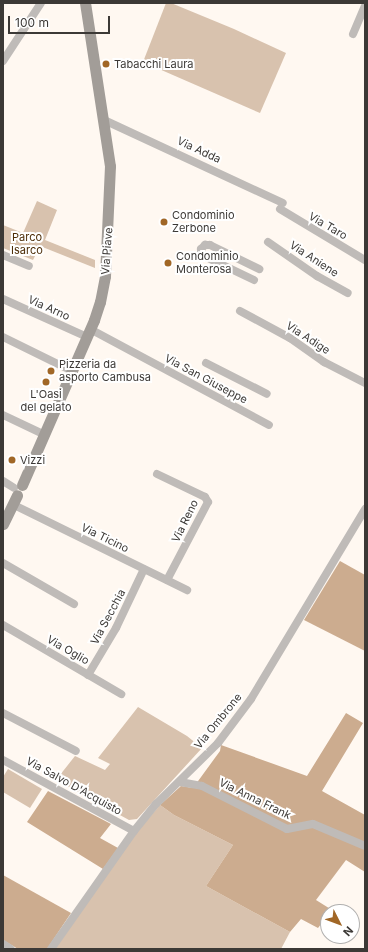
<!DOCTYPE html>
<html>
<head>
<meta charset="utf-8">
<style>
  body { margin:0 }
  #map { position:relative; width:368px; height:952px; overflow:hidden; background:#fff8f1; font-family:Inter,sans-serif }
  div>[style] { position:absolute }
  .green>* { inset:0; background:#d8c2ae }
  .forest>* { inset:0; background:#ccac8f }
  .street>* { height:8px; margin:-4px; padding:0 4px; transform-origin:4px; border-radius:4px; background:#bfbbb8 }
  .secondary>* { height:11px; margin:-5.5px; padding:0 5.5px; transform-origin:5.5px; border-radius:5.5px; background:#a29d98 }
  .dots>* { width:11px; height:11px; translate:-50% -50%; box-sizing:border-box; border:2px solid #fff; border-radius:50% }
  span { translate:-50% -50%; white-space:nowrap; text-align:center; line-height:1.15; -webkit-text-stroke:4px #fff; paint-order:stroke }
  .poi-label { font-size:11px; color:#3c3936 }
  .left { translate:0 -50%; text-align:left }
  .street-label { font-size:11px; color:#3c3936 }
  .park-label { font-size:11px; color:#4d2d07 }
  .frame { position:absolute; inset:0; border:4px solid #3c3936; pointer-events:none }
  .north { position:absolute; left:320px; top:904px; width:40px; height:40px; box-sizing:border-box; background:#fff; border:1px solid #b1b0af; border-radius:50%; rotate:132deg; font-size:11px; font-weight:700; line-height:16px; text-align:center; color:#3c3936 }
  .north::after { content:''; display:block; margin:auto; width:14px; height:18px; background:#a16726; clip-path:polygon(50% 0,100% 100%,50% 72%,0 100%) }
  .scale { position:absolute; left:8px; top:16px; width:102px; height:18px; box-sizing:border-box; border:2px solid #3c3936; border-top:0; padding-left:5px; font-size:12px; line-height:14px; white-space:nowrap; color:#3c3936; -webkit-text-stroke:3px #fff; paint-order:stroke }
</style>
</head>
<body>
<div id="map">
  <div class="green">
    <i style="clip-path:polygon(166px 3px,171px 3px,234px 29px,286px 53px,260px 113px,143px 62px)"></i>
    <i style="clip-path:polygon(37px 201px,57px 210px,45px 240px,95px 260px,95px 268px,40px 246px,33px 260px,3px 248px,3px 225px,23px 233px)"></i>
    <i style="clip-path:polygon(138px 707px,187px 736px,202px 748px,137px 819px,129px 820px,56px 780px,75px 756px,105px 770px,110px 764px,98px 758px)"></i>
    <i style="clip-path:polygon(8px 769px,42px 789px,30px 808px,3px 792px,3px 777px)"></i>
    <i style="clip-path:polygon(160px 805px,174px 815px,233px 845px,206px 886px,290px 932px,281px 949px,167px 948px,166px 949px,55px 949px,137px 832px)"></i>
  </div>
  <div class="forest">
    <i style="clip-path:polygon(340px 561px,365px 575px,365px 651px,304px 620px)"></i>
    <i style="clip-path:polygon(346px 713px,363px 723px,322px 791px,365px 815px,365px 872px,346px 860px,316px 900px,332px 910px,328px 912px,328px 915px,318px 928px,301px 919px,290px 932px,206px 886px,233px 845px,174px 815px,160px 805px,181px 786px,193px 788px,220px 751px,221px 745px,307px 776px)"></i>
    <i style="clip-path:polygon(48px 791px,111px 824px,100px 838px,118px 848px,103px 869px,27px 822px)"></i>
    <i style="clip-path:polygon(3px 875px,71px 913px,47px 949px,18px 949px,3px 940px)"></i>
  </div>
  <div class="street">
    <i style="left:353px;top:34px;width:30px;rotate:-67deg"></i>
    <i style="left:3px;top:61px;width:69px;rotate:-56.8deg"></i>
    <i style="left:104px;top:120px;width:197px;rotate:24.9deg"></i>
    <i style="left:280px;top:209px;width:99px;rotate:31deg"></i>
    <i style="left:268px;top:242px;width:60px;rotate:34.8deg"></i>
    <i style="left:317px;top:276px;width:35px;rotate:29deg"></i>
    <i style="left:3px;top:255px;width:28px;rotate:23deg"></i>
    <i style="left:254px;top:280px;width:53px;rotate:-154.4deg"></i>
    <i style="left:206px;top:257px;width:7px;rotate:-135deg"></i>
    <i style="left:201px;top:252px;width:3px;rotate:-90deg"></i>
    <i style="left:201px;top:249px;width:6px;rotate:-45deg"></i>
    <i style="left:205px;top:245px;width:5px"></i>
    <i style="left:210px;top:245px;width:55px;rotate:26.1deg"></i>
    <i style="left:3px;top:299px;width:92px;rotate:24.3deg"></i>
    <i style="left:240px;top:311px;width:57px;rotate:28.4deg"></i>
    <i style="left:290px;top:338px;width:42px;rotate:35.2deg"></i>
    <i style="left:324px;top:362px;width:46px;rotate:27.1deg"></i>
    <i style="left:90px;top:329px;width:203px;rotate:28.2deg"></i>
    <i style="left:3px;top:337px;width:77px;rotate:26.2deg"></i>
    <i style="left:206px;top:363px;width:68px;rotate:26.9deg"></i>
    <i style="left:3px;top:415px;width:47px;rotate:25.5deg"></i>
    <i style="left:157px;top:474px;width:53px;rotate:25.6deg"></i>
    <i style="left:205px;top:497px;width:6px;rotate:59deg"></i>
    <i style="left:208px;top:502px;width:88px;rotate:117.7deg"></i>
    <i style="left:3px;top:481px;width:13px;rotate:32deg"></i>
    <i style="left:14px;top:505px;width:193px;rotate:26.2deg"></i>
    <i style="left:3px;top:563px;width:82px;rotate:30deg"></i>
    <i style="left:3px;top:625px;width:137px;rotate:30.3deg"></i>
    <i style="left:88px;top:675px;width:55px;rotate:-59.2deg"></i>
    <i style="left:116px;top:628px;width:65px;rotate:-64.6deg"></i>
    <i style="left:3px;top:713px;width:82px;rotate:27.5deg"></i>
    <i style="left:3px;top:760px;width:149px;rotate:28.5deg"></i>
    <i style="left:180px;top:782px;width:22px;rotate:10deg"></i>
    <i style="left:202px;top:786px;width:95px;rotate:26.8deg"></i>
    <i style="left:287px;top:829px;width:26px;rotate:-11deg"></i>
    <i style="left:313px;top:824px;width:56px;rotate:22.9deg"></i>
    <i style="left:3px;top:944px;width:9px;rotate:32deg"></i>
    <i style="left:51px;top:949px;width:144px;rotate:-54.9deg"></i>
    <i style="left:134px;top:831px;width:35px;rotate:-51deg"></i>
    <i style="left:156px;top:804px;width:87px;rotate:-44.5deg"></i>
    <i style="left:218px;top:743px;width:55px;rotate:-53.1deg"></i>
    <i style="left:251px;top:699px;width:222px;rotate:-59deg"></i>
  </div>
  <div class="secondary">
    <i style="left:22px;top:485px;width:180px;rotate:-66.4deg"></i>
    <i style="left:94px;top:320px;width:19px;rotate:-72deg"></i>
    <i style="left:100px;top:302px;width:26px;rotate:-79deg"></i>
    <i style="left:105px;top:276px;width:110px;rotate:-87.4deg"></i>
    <i style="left:110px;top:166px;width:165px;rotate:-98.7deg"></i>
    <i style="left:3px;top:524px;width:32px;rotate:-64deg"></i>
  </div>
  <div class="dots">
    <i style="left:106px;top:64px;background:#a16726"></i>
    <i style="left:164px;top:222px;background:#a16726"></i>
    <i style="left:168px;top:263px;background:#a16726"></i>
    <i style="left:51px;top:371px;background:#a16726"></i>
    <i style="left:46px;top:382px;background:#a16726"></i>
    <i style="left:12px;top:460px;background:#a16726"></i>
  </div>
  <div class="poi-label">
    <span class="left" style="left:114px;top:64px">Tabacchi Laura</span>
    <span class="left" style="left:172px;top:222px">Condominio<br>Zerbone</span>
    <span class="left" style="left:176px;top:263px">Condominio<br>Monterosa</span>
    <span class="left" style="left:59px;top:371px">Pizzeria da<br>asporto Cambusa</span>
    <span style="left:46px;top:401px">L'Oasi<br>del gelato</span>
    <span class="left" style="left:20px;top:460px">Vizzi</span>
  </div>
  <div class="street-label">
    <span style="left:199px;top:150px;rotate:25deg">Via Adda</span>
    <span style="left:328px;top:226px;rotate:30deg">Via Taro</span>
    <span style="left:107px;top:251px;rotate:-86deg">Via Piave</span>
    <span style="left:314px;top:259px;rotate:33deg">Via Aniene</span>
    <span style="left:49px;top:308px;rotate:24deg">Via Arno</span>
    <span style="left:308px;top:338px;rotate:33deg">Via Adige</span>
    <span style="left:206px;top:379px;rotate:28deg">Via San Giuseppe</span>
    <span style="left:185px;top:521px;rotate:-64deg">Via Reno</span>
    <span style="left:105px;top:538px;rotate:26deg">Via Ticino</span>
    <span style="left:108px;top:617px;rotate:-62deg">Via Secchia</span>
    <span style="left:68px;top:650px;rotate:30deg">Via Oglio</span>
    <span style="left:218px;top:721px;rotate:-51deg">Via Ombrone</span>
    <span style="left:74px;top:786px;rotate:29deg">Via Salvo D'Acquisto</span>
    <span style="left:255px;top:799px;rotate:26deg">Via Anna Frank</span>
  </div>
  <div class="park-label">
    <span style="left:27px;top:244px">Parco<br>Isarco</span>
  </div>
  <div class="frame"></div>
  <div class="north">N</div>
  <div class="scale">100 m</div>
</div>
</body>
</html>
